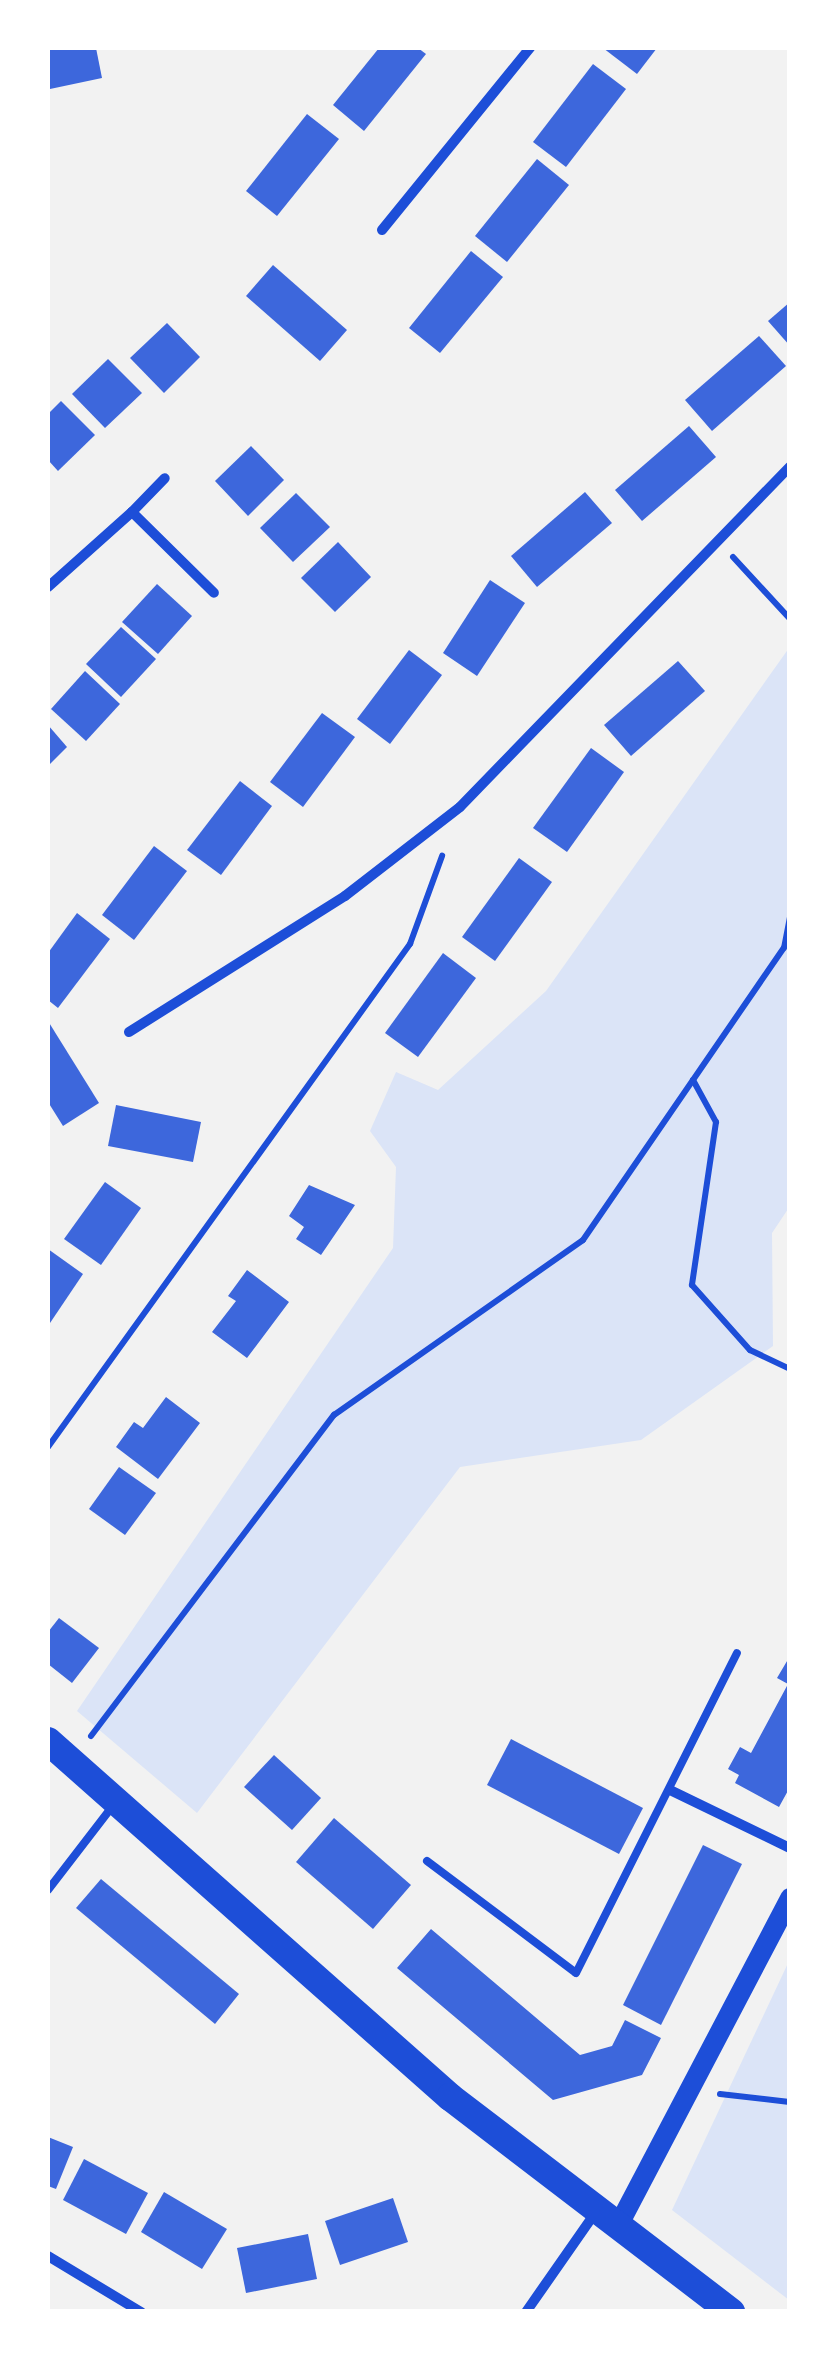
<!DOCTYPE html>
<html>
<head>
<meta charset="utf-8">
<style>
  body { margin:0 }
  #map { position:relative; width:837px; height:2359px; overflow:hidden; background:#f2f2f2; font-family:Cabin,sans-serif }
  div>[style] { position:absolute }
  .green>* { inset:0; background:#dbe4f7 }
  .building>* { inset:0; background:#3d67dc }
  .path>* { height:6px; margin:-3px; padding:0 3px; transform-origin:3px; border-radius:3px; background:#1d4ed8 }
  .service>* { height:8px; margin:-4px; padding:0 4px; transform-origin:4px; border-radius:4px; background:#1d4ed8 }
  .minor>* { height:10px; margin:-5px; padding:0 5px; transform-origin:5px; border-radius:5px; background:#1d4ed8 }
  .secondary>* { height:20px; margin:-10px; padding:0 10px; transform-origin:10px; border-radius:10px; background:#1d4ed8 }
  .trunk>* { height:28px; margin:-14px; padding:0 14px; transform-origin:14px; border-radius:14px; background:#1d4ed8 }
  span { translate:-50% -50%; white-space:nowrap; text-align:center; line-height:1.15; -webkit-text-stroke:9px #fff; paint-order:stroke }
  .frame { position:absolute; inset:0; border:50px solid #fff; pointer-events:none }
</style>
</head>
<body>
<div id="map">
  <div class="green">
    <i style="clip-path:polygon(789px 648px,790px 1206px,772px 1233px,773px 1346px,641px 1440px,460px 1467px,197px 1813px,77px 1711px,393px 1248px,396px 1167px,370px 1131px,396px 1072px,438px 1090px,546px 991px)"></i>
    <i style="clip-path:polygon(789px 1961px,789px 2300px,672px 2210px)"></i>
  </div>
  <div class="building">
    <i style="clip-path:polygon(48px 48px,96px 48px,102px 78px,50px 89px)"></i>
    <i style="clip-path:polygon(379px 48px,418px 48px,426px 54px,364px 131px,333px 105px)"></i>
    <i style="clip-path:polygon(603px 48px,657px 48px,637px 74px)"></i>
    <i style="clip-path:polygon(593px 64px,626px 89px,566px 167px,533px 142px)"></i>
    <i style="clip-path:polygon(307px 114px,339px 139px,277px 216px,246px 191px)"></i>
    <i style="clip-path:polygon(537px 159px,569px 185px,507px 262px,475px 236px)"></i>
    <i style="clip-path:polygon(471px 251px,503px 277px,440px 353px,409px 328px)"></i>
    <i style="clip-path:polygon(273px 265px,347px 330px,320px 361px,246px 296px)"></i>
    <i style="clip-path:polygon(790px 302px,790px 346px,768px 321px)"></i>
    <i style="clip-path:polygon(167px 323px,200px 357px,164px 393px,130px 358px)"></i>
    <i style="clip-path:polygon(759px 336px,786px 366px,712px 431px,685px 400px)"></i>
    <i style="clip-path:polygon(108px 359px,142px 393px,105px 428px,72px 394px)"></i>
    <i style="clip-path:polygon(61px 401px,95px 435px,58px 471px,48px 460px,48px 414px)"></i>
    <i style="clip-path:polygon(689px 426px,716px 457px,642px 521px,615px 490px)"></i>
    <i style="clip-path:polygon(251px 446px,284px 480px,248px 516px,215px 481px)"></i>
    <i style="clip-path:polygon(585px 492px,612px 523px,537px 587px,511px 556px)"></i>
    <i style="clip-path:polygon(296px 493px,330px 527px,293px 562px,260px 528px)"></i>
    <i style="clip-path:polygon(338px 542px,371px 577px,335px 612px,301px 578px)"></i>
    <i style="clip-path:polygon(490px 580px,525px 603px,477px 676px,443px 653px)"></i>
    <i style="clip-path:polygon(157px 584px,192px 616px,158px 654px,122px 622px)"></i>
    <i style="clip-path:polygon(121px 627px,156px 659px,121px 697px,86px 664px)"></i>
    <i style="clip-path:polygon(409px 650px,442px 675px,390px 744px,357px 719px)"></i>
    <i style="clip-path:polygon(678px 661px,705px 691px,631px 756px,604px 725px)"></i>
    <i style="clip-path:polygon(85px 671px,120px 704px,86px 741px,51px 709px)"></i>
    <i style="clip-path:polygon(322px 713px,355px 737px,303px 807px,270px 782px)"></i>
    <i style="clip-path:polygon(48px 725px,67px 747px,48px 766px)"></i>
    <i style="clip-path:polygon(591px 748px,624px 772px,567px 852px,533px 828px)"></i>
    <i style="clip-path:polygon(240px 781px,272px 806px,221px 875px,187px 850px)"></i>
    <i style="clip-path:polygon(154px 846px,187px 871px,134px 940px,102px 915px)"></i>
    <i style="clip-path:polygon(519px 858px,552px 882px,495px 961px,462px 937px)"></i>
    <i style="clip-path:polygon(77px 913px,110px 939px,58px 1008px,48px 1000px,48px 953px)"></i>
    <i style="clip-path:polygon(443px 953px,476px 978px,418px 1057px,385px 1033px)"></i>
    <i style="clip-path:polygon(48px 1021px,99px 1103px,63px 1126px,48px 1102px)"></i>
    <i style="clip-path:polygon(116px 1105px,201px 1122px,193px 1162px,108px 1146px)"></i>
    <i style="clip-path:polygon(105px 1182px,141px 1208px,101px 1265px,64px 1239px)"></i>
    <i style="clip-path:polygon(309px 1185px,355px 1205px,321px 1255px,296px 1239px,304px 1227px,289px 1216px)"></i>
    <i style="clip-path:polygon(48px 1249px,83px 1274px,48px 1326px)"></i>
    <i style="clip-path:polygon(247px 1270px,289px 1302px,247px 1358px,212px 1332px,236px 1301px,228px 1296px)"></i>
    <i style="clip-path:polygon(166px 1397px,200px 1423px,158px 1479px,116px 1447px,134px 1422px,143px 1428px)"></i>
    <i style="clip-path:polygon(119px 1467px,156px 1493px,125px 1535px,89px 1509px)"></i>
    <i style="clip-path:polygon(59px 1618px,99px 1648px,72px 1683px,48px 1664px,48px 1632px)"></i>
    <i style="clip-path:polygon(790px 1656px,790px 1787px,779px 1807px,735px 1783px,739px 1775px,728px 1769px,740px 1747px,751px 1753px,788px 1684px,777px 1678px)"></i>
    <i style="clip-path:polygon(511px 1739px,643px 1808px,619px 1854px,487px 1785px)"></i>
    <i style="clip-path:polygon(274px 1755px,321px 1798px,292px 1830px,244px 1787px)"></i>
    <i style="clip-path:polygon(334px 1818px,411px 1885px,373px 1929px,296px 1862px)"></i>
    <i style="clip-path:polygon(703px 1845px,742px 1864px,661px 2025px,623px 2005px)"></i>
    <i style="clip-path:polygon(101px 1879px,239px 1994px,215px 2024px,76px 1908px)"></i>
    <i style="clip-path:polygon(431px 1929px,580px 2055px,612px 2046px,625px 2020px,661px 2038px,642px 2075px,553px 2100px,397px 1968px)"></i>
    <i style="clip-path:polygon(48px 2137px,73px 2147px,56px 2189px,48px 2186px)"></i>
    <i style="clip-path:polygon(84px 2159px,148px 2193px,126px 2234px,63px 2200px)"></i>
    <i style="clip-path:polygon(164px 2192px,227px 2229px,202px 2269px,141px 2232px)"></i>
    <i style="clip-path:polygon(393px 2198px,408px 2242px,340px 2265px,325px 2221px)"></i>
    <i style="clip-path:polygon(308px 2234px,317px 2279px,246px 2293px,237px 2248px)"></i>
  </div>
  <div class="path">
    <i style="left:733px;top:557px;width:84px;rotate:47.4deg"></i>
    <i style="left:693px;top:1080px;width:48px;rotate:61.3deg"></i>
    <i style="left:716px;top:1122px;width:165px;rotate:98.4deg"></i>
    <i style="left:692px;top:1285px;width:87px;rotate:48.3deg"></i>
    <i style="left:750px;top:1350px;width:44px;rotate:25.4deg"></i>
    <i style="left:48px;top:1447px;width:620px;rotate:-54.26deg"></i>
    <i style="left:410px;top:944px;width:94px;rotate:-70deg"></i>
    <i style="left:91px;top:1736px;width:403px;rotate:-52.9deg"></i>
    <i style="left:334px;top:1415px;width:304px;rotate:-35.1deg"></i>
    <i style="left:583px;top:1240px;width:354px;rotate:-55.5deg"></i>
    <i style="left:784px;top:948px;width:33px;rotate:-79deg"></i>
    <i style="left:720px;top:2094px;width:70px;rotate:6.5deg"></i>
  </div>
  <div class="service">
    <i style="left:427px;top:1861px;width:186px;rotate:36.9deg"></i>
    <i style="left:576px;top:1973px;width:358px;rotate:-63.3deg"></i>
    <i style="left:48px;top:1890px;width:105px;rotate:-52.4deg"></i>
  </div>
  <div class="minor">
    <i style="left:382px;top:230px;width:235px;rotate:-50.9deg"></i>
    <i style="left:132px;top:512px;width:47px;rotate:-45.9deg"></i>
    <i style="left:48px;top:587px;width:113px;rotate:-41.8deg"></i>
    <i style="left:132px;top:512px;width:115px;rotate:44.6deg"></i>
    <i style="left:129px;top:1032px;width:255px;rotate:-32.2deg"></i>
    <i style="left:345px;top:896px;width:145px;rotate:-37.7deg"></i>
    <i style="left:460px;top:807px;width:474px;rotate:-45.9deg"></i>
    <i style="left:670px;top:1790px;width:133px;rotate:25.8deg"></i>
    <i style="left:48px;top:2256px;width:109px;rotate:31.1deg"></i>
    <i style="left:526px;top:2312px;width:121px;rotate:-55.1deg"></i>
  </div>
  <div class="secondary">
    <i style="left:617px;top:2228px;width:373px;rotate:-62.3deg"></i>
  </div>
  <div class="trunk">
    <i style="left:48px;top:1741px;width:537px;rotate:41.53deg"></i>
    <i style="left:450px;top:2097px;width:354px;rotate:37.4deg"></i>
  </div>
  <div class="frame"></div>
</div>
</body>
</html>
